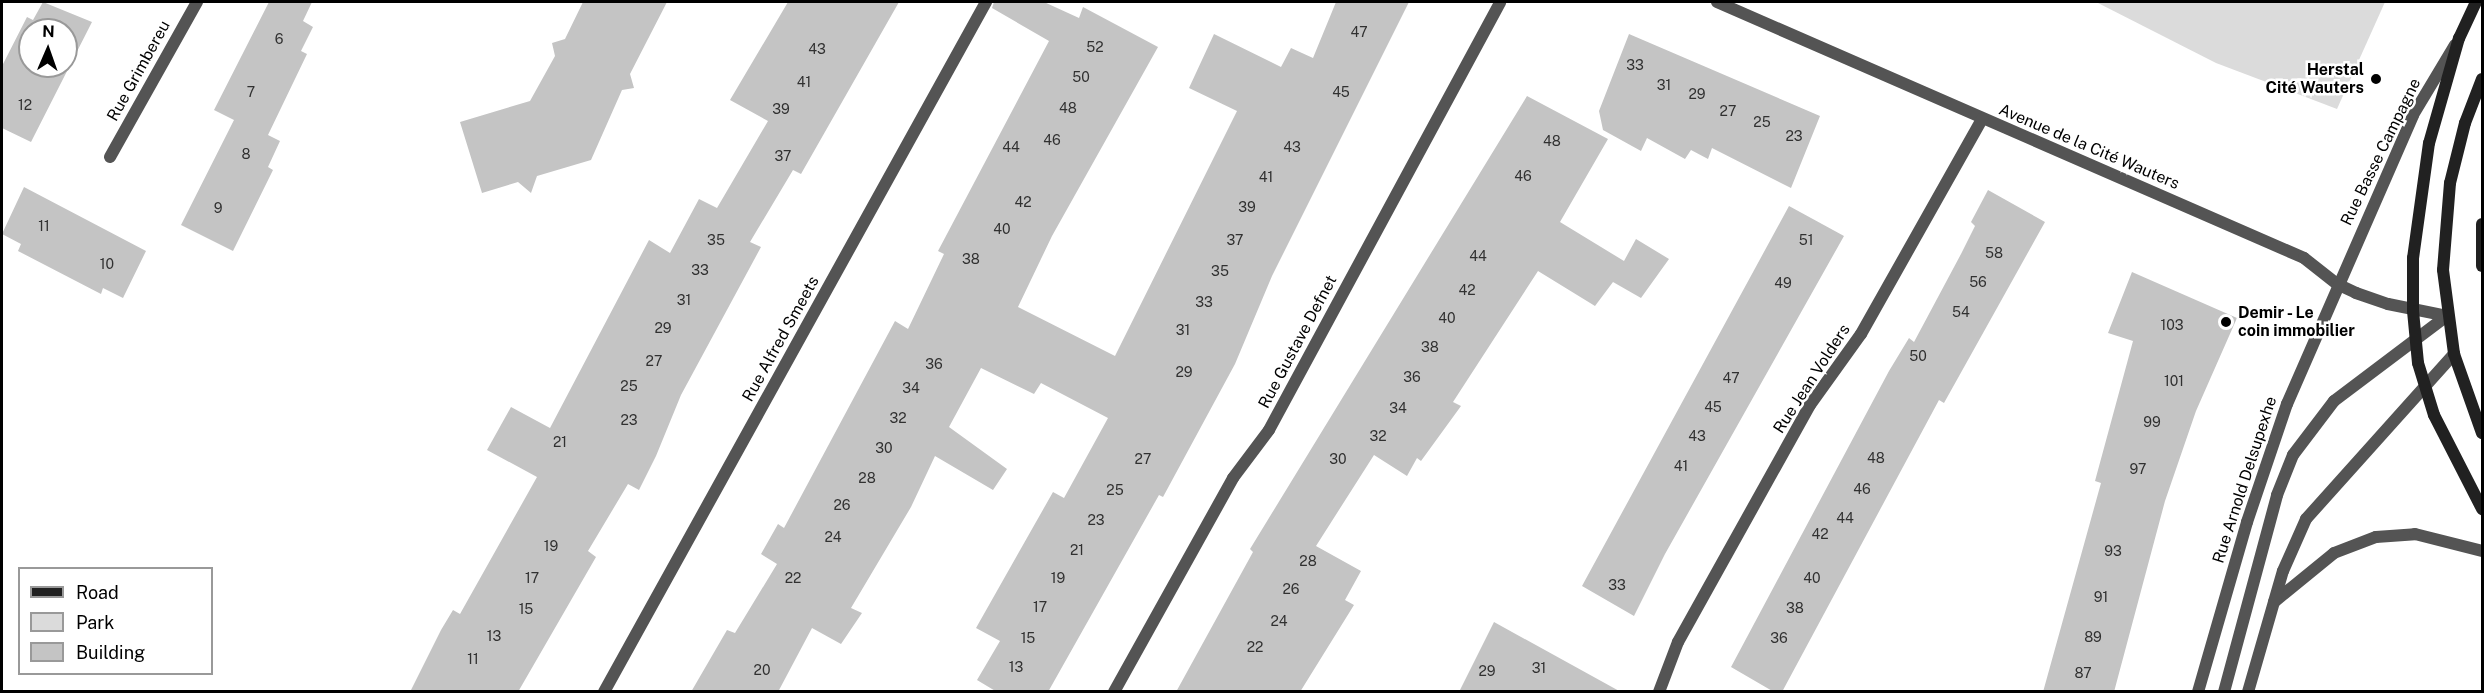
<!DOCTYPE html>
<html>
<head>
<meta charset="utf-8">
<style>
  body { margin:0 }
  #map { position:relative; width:2484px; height:693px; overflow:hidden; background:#fff; font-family:"Public Sans",sans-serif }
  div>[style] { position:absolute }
  .green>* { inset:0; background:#dbdbdb }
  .building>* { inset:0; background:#c4c4c4 }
  .service>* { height:12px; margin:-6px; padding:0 6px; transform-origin:6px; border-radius:6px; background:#545454 }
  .minor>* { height:12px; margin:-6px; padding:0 6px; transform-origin:6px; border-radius:6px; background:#545454 }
  .tertiary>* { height:12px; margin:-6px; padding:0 6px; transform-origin:6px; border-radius:6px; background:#545454 }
  .secondary>* { height:12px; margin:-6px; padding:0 6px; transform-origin:6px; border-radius:6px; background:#212121 }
  .dots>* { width:16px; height:16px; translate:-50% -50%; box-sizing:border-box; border:3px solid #fff; border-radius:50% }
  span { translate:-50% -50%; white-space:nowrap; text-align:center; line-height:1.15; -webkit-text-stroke:5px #fff; paint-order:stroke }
  .number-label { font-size:14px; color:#313131 }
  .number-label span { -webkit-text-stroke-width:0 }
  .poi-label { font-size:16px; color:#000; font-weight:700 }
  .right { translate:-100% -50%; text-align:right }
  .left { translate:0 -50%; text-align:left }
  .street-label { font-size:16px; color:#000 }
  .frame { position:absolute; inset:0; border:3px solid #000; pointer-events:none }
  .legend { position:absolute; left:18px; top:567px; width:195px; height:108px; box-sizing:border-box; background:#fff; border:2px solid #999; margin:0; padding:8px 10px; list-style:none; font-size:18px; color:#000 }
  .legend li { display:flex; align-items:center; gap:12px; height:30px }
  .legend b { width:30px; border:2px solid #999 }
  .north { position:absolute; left:18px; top:18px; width:60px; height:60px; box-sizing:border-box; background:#fff; border:2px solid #999; border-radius:50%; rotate:2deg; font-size:16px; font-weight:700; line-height:24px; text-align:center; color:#000 }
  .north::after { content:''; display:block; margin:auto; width:21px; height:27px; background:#000; clip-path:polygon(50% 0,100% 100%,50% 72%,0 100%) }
</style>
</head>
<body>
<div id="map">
  <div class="green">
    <i style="clip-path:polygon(2096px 2px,2385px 2px,2337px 109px,2216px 63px)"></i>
  </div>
  <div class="building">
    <i style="clip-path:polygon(evenodd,43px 2px,92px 22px,31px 142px,2px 128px,2px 66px,27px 17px,33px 20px,43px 2px,30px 30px,66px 30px,66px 66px,30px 66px,30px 30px)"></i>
    <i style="clip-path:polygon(269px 2px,312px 2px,303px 21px,313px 27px,301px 51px,307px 54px,268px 135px,280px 141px,268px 167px,273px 170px,233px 251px,181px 225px,234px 120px,214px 110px)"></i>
    <i style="clip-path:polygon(583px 2px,667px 2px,630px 74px,634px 88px,622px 90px,591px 160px,537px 176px,531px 193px,518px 182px,482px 193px,460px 122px,530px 101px,555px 56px,552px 43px,565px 39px)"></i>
    <i style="clip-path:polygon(788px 2px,899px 2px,801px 174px,793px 170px,750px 242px,761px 247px,681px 395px,656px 456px,639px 490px,628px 484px,588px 551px,596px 557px,518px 692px,410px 692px,441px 630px,453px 610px,460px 614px,537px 477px,487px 450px,511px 407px,550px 428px,649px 240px,670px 253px,699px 199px,717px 208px,768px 121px,730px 100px)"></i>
    <i style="clip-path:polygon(994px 2px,1044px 2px,1079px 18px,1083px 7px,1158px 47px,1052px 236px,1018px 307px,1115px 356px,1237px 111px,1189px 88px,1214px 34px,1281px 67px,1291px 48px,1313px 58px,1336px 2px,1409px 2px,1272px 276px,1235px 364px,1163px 497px,1159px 495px,1048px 692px,997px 692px,977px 680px,1000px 641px,976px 628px,1053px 492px,1064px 498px,1108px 418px,1041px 383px,1034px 394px,981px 368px,949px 427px,1007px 469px,993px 490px,935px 456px,911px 507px,851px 608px,862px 613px,841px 644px,812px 628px,778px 692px,691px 692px,727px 630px,735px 633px,777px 564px,761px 554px,778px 524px,784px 528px,895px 321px,908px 329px,944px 254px,938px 251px,1049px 41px,992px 8px)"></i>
    <i style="clip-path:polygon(1629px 34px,1820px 116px,1791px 188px,1712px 148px,1708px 159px,1691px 150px,1685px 159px,1647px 138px,1641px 151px,1603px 130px,1599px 111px)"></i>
    <i style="clip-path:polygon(1527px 96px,1608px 139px,1560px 222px,1624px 261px,1636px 239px,1669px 259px,1641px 298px,1613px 282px,1595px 306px,1538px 271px,1453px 402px,1461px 406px,1421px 461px,1417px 458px,1407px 476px,1374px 455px,1316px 546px,1361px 571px,1345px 600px,1354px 605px,1300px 692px,1176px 692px,1253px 552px,1250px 549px)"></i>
    <i style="clip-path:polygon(24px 187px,146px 251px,123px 298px,103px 288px,101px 294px,18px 251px,21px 244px,2px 234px)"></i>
    <i style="clip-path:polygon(1988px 190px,2045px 222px,1944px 403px,1939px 400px,1782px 692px,1774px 692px,1731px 667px,1889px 371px,1909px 338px,1914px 342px,1961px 254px,1975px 226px,1971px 222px)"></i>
    <i style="clip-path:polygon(1789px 206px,1844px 236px,1665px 554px,1634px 616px,1582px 586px)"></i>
    <i style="clip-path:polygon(2132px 272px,2237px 318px,2196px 411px,2165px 501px,2114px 692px,2043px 692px,2101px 483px,2095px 481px,2133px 341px,2108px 333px)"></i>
    <i style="clip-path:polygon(1494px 622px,1621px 692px,1459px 692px)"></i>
  </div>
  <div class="service">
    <i style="left:2224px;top:692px;width:204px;rotate:-74.9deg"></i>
    <i style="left:2277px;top:495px;width:43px;rotate:-68.2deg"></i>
    <i style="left:2293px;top:455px;width:68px;rotate:-52.8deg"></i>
    <i style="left:2334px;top:401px;width:141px;rotate:-37deg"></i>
  </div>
  <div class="minor">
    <i style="left:1717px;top:2px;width:640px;rotate:23.56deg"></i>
    <i style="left:2304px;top:258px;width:42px;rotate:38.2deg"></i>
    <i style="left:2337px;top:284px;width:21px;rotate:25deg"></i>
    <i style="left:2356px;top:293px;width:34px;rotate:19deg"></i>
    <i style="left:2388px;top:304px;width:60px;rotate:11.5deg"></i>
    <i style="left:110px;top:157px;width:178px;rotate:-60.7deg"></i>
    <i style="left:604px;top:692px;width:789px;rotate:-61.03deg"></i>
    <i style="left:1114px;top:692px;width:245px;rotate:-60.9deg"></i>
    <i style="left:1233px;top:478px;width:60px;rotate:-53.1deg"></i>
    <i style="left:1269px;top:430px;width:486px;rotate:-61.6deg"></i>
    <i style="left:1659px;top:692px;width:53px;rotate:-69.2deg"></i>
    <i style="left:1678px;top:642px;width:271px;rotate:-60.9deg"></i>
    <i style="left:1810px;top:405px;width:87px;rotate:-54.3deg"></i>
    <i style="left:1861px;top:334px;width:247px;rotate:-60.6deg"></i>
  </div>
  <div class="tertiary">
    <i style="left:2274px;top:602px;width:77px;rotate:-39.2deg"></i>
    <i style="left:2334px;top:553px;width:45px;rotate:-20.9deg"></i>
    <i style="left:2376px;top:537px;width:39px;rotate:-4deg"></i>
    <i style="left:2415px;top:534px;width:69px;rotate:14.2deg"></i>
    <i style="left:2198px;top:692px;width:177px;rotate:-73.9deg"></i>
    <i style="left:2247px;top:522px;width:125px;rotate:-71.3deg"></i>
    <i style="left:2287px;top:404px;width:315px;rotate:-66.4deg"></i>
    <i style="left:2413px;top:115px;width:82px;rotate:-59deg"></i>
    <i style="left:2248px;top:692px;width:126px;rotate:-73.9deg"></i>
    <i style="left:2283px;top:571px;width:57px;rotate:-66.1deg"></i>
    <i style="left:2306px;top:519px;width:222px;rotate:-48.1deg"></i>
  </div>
  <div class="secondary">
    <i style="left:2476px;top:2px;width:40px;rotate:115deg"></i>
    <i style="left:2459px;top:38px;width:109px;rotate:105.9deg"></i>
    <i style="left:2429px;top:143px;width:116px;rotate:97.9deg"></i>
    <i style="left:2413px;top:258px;width:53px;rotate:90deg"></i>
    <i style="left:2413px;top:311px;width:52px;rotate:84.5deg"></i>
    <i style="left:2418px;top:363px;width:54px;rotate:72.9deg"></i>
    <i style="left:2434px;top:415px;width:106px;rotate:62.9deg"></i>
    <i style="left:2482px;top:79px;width:47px;rotate:111.1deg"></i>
    <i style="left:2465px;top:123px;width:62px;rotate:104deg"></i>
    <i style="left:2450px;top:183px;width:87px;rotate:94.6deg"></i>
    <i style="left:2443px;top:270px;width:85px;rotate:82.5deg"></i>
    <i style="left:2454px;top:354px;width:84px;rotate:70.5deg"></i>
    <i style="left:2482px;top:224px;width:42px;rotate:90deg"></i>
  </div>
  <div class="dots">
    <i style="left:2376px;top:79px;background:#000"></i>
    <i style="left:2226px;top:322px;background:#000"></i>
  </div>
  <div class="number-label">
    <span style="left:1359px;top:32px">47</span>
    <span style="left:279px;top:39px">6</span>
    <span style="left:1095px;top:47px">52</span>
    <span style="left:817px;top:49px">43</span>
    <span style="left:1635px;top:65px">33</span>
    <span style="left:1081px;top:77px">50</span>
    <span style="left:804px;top:82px">41</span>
    <span style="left:1664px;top:85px">31</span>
    <span style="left:251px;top:92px">7</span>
    <span style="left:1341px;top:92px">45</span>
    <span style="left:1697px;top:94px">29</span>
    <span style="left:25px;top:105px">12</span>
    <span style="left:1068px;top:108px">48</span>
    <span style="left:781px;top:109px">39</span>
    <span style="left:1728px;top:111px">27</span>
    <span style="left:1762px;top:122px">25</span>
    <span style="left:1794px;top:136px">23</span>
    <span style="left:1052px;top:140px">46</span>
    <span style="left:1552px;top:141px">48</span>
    <span style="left:1011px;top:147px">44</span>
    <span style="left:1292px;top:147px">43</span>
    <span style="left:246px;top:154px">8</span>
    <span style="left:783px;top:156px">37</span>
    <span style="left:1523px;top:176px">46</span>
    <span style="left:1266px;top:177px">41</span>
    <span style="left:1023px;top:202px">42</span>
    <span style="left:1247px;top:207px">39</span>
    <span style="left:218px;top:208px">9</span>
    <span style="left:44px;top:226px">11</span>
    <span style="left:1002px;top:229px">40</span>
    <span style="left:716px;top:240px">35</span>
    <span style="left:1235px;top:240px">37</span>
    <span style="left:1806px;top:240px">51</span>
    <span style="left:1994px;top:253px">58</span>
    <span style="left:1478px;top:256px">44</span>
    <span style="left:971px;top:259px">38</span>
    <span style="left:107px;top:264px">10</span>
    <span style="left:700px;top:270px">33</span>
    <span style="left:1220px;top:271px">35</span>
    <span style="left:1978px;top:282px">56</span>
    <span style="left:1783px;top:283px">49</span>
    <span style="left:1467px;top:290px">42</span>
    <span style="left:684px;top:300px">31</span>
    <span style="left:1204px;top:302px">33</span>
    <span style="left:1961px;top:312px">54</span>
    <span style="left:1447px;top:318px">40</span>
    <span style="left:2172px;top:325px">103</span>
    <span style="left:663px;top:328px">29</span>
    <span style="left:1183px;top:330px">31</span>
    <span style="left:1430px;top:347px">38</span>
    <span style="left:1918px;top:356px">50</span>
    <span style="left:654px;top:361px">27</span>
    <span style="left:934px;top:364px">36</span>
    <span style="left:1184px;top:372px">29</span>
    <span style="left:1412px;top:377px">36</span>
    <span style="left:1731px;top:378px">47</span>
    <span style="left:2174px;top:381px">101</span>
    <span style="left:629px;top:386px">25</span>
    <span style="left:911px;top:388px">34</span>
    <span style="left:1713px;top:407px">45</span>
    <span style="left:1398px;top:408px">34</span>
    <span style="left:898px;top:418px">32</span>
    <span style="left:629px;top:420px">23</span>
    <span style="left:2152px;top:422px">99</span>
    <span style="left:1378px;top:436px">32</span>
    <span style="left:1697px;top:436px">43</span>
    <span style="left:560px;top:442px">21</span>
    <span style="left:884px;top:448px">30</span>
    <span style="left:1876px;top:458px">48</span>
    <span style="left:1143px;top:459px">27</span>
    <span style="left:1338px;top:459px">30</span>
    <span style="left:1681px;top:466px">41</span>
    <span style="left:2138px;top:469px">97</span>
    <span style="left:867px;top:478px">28</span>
    <span style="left:1862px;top:489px">46</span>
    <span style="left:1115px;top:490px">25</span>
    <span style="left:842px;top:505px">26</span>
    <span style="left:1845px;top:518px">44</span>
    <span style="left:1096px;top:520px">23</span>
    <span style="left:1820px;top:534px">42</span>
    <span style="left:833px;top:537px">24</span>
    <span style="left:551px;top:546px">19</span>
    <span style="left:1077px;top:550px">21</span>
    <span style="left:2113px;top:551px">93</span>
    <span style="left:1308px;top:561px">28</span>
    <span style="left:532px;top:578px">17</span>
    <span style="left:793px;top:578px">22</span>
    <span style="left:1058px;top:578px">19</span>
    <span style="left:1812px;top:578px">40</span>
    <span style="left:1617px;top:585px">33</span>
    <span style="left:1291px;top:589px">26</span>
    <span style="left:2101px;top:597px">91</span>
    <span style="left:1040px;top:607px">17</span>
    <span style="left:1795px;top:608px">38</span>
    <span style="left:526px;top:609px">15</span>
    <span style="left:1279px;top:621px">24</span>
    <span style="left:494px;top:636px">13</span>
    <span style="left:2093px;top:637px">89</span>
    <span style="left:1028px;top:638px">15</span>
    <span style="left:1779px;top:638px">36</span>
    <span style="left:1255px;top:647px">22</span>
    <span style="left:473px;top:659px">11</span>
    <span style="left:1016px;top:667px">13</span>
    <span style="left:1539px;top:668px">31</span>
    <span style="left:762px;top:670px">20</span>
    <span style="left:1487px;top:671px">29</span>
    <span style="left:2083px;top:673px">87</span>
  </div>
  <div class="poi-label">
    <span class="right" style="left:2364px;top:79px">Herstal<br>Cité Wauters</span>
    <span class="left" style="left:2238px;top:322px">Demir - Le<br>coin immobilier</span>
  </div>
  <div class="street-label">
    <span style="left:139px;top:71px;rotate:-61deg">Rue Grimbereu</span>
    <span style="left:2089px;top:147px;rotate:23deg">Avenue de la Cité Wauters</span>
    <span style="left:2381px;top:152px;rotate:-64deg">Rue Basse Campagne</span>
    <span style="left:781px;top:339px;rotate:-61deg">Rue Alfred Smeets</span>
    <span style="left:1298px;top:342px;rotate:-62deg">Rue Gustave Defnet</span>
    <span style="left:1812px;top:379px;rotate:-57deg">Rue Jean Volders</span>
    <span style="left:2245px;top:480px;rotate:-72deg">Rue Arnold Delsupexhe</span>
  </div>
  <div class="frame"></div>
  <ul class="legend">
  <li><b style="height:8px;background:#212121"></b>Road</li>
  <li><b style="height:16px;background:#dbdbdb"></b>Park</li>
  <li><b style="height:16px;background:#c4c4c4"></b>Building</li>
  </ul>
  <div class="north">N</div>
</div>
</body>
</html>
